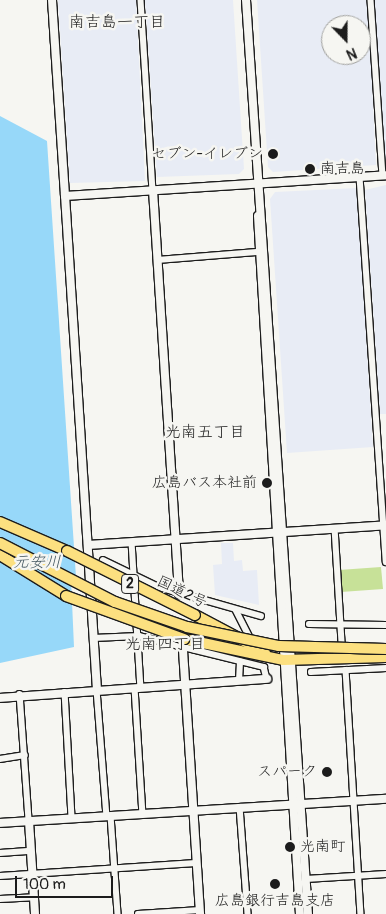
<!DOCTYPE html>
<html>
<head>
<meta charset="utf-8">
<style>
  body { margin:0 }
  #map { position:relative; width:386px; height:914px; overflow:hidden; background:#f6f6f2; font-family:Pangolin,"Klee One",sans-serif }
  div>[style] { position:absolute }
  .built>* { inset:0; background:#e8ecf5 }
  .green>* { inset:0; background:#c7e198 }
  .water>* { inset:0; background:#97d8f9 }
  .roads { filter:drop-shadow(1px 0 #1c1c1c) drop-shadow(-1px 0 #1c1c1c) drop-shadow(0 1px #1c1c1c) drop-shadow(0 -1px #1c1c1c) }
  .street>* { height:5.5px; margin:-2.75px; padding:0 2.75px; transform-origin:2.75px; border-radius:2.75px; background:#f6f6f2 }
  .secondary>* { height:8px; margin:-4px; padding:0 4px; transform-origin:4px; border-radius:4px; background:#f6f6f2 }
  .highway>* { height:10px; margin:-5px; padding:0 5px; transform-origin:5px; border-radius:5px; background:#fce080 }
  .bridges { filter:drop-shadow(1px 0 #1c1c1c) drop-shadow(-1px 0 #1c1c1c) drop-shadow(0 1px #1c1c1c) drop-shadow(0 -1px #1c1c1c) }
  .highway-bridge>* { height:10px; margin:-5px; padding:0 5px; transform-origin:5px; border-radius:5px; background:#fce080 }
  .dots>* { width:14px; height:14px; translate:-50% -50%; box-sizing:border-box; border:2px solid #f6f6f2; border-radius:50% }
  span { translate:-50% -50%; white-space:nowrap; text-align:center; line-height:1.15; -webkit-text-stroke:5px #f6f6f2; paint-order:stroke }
  .shield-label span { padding:1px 4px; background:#f6f6f2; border:1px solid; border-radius:4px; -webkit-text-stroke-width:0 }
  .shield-label { font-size:14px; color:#1c1c1c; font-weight:700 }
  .poi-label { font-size:15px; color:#1c1c1c }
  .right { translate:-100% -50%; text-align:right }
  .left { translate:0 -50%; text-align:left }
  .street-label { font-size:15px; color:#1c1c1c }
  .neighbourhood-label { font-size:16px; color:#1c1c1c }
  .water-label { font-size:16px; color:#41545e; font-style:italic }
  .north { position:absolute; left:321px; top:15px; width:50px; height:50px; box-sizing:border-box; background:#f6f6f2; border:1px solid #9f9f9c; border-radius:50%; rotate:158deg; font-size:14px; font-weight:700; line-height:20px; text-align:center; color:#1c1c1c }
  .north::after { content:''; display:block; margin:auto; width:18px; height:22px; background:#1c1c1c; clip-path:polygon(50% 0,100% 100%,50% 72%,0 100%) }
  .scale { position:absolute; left:15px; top:876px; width:98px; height:22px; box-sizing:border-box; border:2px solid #1c1c1c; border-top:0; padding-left:6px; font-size:15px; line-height:18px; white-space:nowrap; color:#1c1c1c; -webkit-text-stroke:4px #f6f6f2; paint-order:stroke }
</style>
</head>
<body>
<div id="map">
  <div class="built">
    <i style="clip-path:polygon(58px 0,136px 0,145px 181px,70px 183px)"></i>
    <i style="clip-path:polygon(145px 0,233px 0,244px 169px,239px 174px,157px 177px)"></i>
    <i style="clip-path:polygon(evenodd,257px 0,368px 0,376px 165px,273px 172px,268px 167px,257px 0,331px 25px,361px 25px,361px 55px,331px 55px,331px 25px)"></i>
    <i style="clip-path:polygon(374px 0,386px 0,386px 164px,385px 163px)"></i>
    <i style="clip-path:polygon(386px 185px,386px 414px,380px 414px,365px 190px)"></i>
    <i style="clip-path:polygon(357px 188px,373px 447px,287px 453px,270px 199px,275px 192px)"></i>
    <i style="clip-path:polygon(221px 543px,233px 543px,234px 561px,242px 560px,243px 571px,257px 570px,259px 605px,215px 595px,213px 565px,222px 564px)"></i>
  </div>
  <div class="green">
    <i style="clip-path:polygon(381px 567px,383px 589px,341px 592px,339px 570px)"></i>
  </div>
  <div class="water">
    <i style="clip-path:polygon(0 116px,47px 141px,76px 577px,71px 579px,74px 647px,0 663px)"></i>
  </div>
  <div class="roads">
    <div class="street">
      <i style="left:141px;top:0;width:190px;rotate:86.4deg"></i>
      <i style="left:371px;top:0;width:175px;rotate:86.1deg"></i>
      <i style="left:360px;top:177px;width:386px;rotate:86.1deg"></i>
      <i style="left:157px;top:260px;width:100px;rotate:-4.6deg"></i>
      <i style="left:335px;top:528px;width:116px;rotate:86.5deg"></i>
      <i style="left:342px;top:644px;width:17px;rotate:115deg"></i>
      <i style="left:132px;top:542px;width:146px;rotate:86.5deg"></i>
      <i style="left:103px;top:560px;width:62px;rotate:25.7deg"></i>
      <i style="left:159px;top:587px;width:106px;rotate:15.9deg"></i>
      <i style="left:236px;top:610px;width:34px;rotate:63deg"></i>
      <i style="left:309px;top:624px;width:77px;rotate:0.7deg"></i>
      <i style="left:93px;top:638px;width:46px;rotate:-2.5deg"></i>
      <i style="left:139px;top:636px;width:129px;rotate:13.9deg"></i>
      <i style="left:264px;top:667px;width:12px;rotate:76deg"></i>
      <i style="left:346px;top:670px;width:244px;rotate:86.5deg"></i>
      <i style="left:311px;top:672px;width:75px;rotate:-3.1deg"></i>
      <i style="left:239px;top:681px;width:19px;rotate:-87deg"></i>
      <i style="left:135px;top:688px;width:126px;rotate:86.4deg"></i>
      <i style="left:97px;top:690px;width:127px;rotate:85.5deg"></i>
      <i style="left:65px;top:692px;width:127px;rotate:86.8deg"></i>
      <i style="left:20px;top:694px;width:127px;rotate:85.9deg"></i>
      <i style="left:0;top:759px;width:25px;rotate:-9deg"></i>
      <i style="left:240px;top:807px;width:107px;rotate:85.7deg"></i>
      <i style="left:111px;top:816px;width:98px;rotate:85.9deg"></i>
      <i style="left:0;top:853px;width:31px;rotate:-4deg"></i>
      <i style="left:0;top:876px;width:196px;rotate:-3.8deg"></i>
      <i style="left:306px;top:879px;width:80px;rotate:-3.6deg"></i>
      <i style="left:0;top:899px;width:34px;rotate:-3deg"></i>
      <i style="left:138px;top:914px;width:62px;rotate:-3.7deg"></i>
    </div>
    <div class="secondary">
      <i style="left:52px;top:0;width:196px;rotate:86.2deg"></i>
      <i style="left:246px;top:0;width:916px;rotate:86.12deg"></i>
      <i style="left:153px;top:190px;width:405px;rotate:86.3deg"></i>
      <i style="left:258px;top:216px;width:699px;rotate:86.56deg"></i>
      <i style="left:88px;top:545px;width:299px;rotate:-3.8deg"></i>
      <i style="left:183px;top:650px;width:265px;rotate:86.3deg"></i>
      <i style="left:97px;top:690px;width:495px;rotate:-93.7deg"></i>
      <i style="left:65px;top:196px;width:322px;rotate:-3.7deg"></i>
      <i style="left:0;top:698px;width:268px;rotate:-4.1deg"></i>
      <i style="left:29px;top:821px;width:93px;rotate:86.3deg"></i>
      <i style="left:0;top:823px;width:387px;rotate:-3.6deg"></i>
    </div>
    <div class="highway">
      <i style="left:0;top:522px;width:73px;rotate:23.4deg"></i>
      <i style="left:0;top:555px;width:78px;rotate:31.8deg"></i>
      <i style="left:195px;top:615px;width:79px;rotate:27.9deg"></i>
      <i style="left:184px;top:639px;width:102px;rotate:11.9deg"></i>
      <i style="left:284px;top:660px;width:102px;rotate:-1.7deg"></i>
    </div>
  </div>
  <div class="bridges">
    <div class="highway-bridge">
      <i style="left:0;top:543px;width:129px;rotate:27.2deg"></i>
      <i style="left:115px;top:602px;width:76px;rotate:19.1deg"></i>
      <i style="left:187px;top:627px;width:94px;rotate:11.7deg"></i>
      <i style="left:279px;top:646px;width:107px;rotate:1.6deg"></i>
      <i style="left:67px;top:551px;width:143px;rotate:26.6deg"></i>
      <i style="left:66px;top:596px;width:126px;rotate:20deg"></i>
    </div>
  </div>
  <div class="dots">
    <i style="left:273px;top:154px;background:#1c1c1c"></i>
    <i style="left:310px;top:169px;background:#1c1c1c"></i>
    <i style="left:267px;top:483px;background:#1c1c1c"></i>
    <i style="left:327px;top:772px;background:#1c1c1c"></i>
    <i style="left:290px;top:847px;background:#1c1c1c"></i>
    <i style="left:275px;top:884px;background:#1c1c1c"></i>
  </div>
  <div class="shield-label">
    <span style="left:130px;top:584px">2</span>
  </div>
  <div class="poi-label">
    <span class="right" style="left:263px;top:154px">セブン-イレブン</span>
    <span class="left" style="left:320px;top:169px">南吉島</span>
    <span class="right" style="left:257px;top:483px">広島バス本社前</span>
    <span class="right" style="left:317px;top:772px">スパーク</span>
    <span class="left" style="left:300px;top:847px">光南町</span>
    <span style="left:275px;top:901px">広島銀行吉島支店</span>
  </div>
  <div class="street-label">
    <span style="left:182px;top:592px;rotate:26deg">国道2号</span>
  </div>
  <div class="neighbourhood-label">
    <span style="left:117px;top:22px">南吉島一丁目</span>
    <span style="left:205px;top:432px">光南五丁目</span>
    <span style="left:165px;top:644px">光南四丁目</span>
  </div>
  <div class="water-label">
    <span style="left:37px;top:562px">元安川</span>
  </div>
  <div class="north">N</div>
  <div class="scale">100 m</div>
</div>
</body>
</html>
